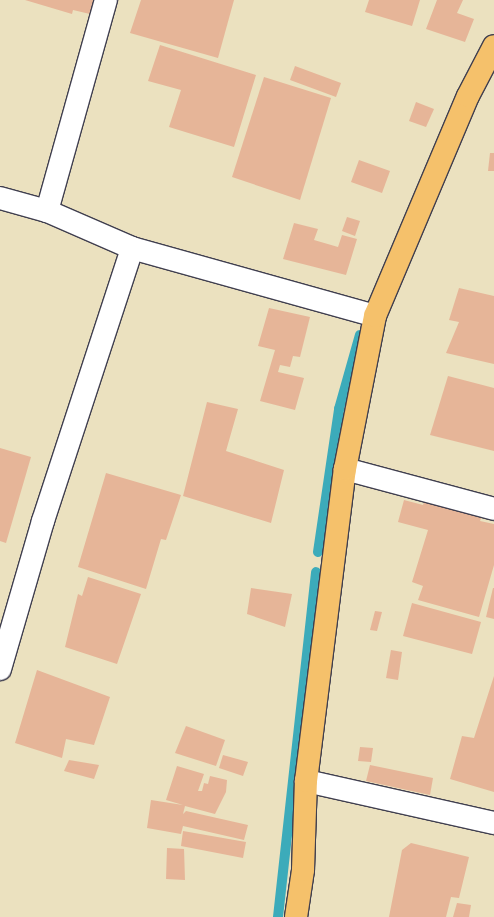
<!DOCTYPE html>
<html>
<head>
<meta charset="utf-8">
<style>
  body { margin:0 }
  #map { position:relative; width:494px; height:917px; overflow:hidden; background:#ebe1bf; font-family:"IM FELL French Canon",serif }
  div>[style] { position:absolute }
  .stream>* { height:10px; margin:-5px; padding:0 5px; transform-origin:5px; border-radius:5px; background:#3cabba }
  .building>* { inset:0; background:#e6b598 }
  .roads { filter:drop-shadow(1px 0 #403f4f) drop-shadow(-1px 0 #403f4f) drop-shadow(0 1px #403f4f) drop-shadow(0 -1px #403f4f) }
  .minor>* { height:22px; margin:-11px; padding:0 11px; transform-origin:11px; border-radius:11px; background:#fff }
  .primary>* { height:22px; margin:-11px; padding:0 11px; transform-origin:11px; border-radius:11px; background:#f5c16b }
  span { translate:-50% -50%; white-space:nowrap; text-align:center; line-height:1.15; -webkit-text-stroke:3.5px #fff; paint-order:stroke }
</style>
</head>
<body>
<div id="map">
  <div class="stream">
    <i style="left:318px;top:552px;width:145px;rotate:-81.6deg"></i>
    <i style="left:339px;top:409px;width:77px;rotate:-74.2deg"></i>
    <i style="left:278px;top:917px;width:347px;rotate:-83.7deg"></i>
  </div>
  <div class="building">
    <i style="clip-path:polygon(25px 0,94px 0,90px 14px,73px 10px,72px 14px)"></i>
    <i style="clip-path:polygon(141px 0,234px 0,218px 58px,130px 33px)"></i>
    <i style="clip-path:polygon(369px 0,420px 0,412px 26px,365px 12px)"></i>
    <i style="clip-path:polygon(437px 0,463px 0,457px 13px,474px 19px,465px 42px,426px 29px)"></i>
    <i style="clip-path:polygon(160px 45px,256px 75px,234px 147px,169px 127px,181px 90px,148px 81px)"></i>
    <i style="clip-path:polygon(295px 66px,341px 83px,336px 97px,290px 80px)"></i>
    <i style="clip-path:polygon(264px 77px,331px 98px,300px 200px,232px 177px)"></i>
    <i style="clip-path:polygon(416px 102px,434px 109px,426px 127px,409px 121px)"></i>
    <i style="clip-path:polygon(490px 153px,494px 153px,494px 171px,488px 171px)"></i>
    <i style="clip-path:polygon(359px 160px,390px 171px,382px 193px,351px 182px)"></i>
    <i style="clip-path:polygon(347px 217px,360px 221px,355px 236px,342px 231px)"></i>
    <i style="clip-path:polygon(294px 223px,318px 229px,314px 240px,338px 247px,342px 235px,357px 239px,346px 275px,283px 259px)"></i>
    <i style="clip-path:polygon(459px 288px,494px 296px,494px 364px,446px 353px,459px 322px,449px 320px)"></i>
    <i style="clip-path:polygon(269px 308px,310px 317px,300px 357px,293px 356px,290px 367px,280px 365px,278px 372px,304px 378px,295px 410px,260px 401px,275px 350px,258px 346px)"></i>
    <i style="clip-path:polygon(448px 376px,494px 388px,494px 451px,430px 435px)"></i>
    <i style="clip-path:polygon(207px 402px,238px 409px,226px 451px,284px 470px,271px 523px,183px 496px)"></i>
    <i style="clip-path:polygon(0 448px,31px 457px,6px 543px,0 541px)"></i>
    <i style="clip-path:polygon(106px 473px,181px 495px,166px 540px,161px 539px,146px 589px,78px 567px)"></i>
    <i style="clip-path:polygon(426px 497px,483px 513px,480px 521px,494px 524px,494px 565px,479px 617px,418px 600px,423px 586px,412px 582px,428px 530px,398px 522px,404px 500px,423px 505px)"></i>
    <i style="clip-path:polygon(88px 577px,141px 594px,117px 664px,65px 647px,78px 594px,82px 596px)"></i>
    <i style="clip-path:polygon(251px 588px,292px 594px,285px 627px,247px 614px)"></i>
    <i style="clip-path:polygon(493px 588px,494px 588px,494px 619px,486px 617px)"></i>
    <i style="clip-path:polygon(412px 603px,481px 622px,472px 654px,403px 636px)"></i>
    <i style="clip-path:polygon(375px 611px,382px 612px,377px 631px,370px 630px)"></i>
    <i style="clip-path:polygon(391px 650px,402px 652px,398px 680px,386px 678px)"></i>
    <i style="clip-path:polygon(37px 670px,110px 697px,94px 745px,66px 739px,62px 758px,15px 743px)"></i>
    <i style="clip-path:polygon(494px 676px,494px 792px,450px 779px,462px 736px,474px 738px)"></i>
    <i style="clip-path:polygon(186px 726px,225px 740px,216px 766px,175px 753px)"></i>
    <i style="clip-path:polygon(360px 747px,373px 748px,371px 762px,358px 761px)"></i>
    <i style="clip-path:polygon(223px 755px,248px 762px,243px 776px,219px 768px)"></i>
    <i style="clip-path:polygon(69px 760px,99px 765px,94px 779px,64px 771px)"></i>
    <i style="clip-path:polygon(370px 765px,433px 778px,430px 795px,366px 781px)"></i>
    <i style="clip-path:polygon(177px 766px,204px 774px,198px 791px,202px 791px,204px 783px,208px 784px,210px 776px,227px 780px,226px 792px,215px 814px,185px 806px,183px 814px,186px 811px,248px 825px,244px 840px,183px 826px,181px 834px,147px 828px,151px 800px,183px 805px,166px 800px)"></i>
    <i style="clip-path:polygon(183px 831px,246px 842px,243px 858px,181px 846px)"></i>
    <i style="clip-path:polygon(411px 843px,469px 857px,459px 898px,451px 897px,446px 917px,389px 917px,402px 850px)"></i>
    <i style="clip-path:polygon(167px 848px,184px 849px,185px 880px,166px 879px)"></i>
    <i style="clip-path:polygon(457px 903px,471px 905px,469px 917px,453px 917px)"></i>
  </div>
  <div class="roads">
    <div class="minor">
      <i style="left:0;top:198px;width:49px;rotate:15.5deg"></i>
      <i style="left:47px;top:211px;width:93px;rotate:23.5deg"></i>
      <i style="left:132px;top:248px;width:252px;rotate:15.6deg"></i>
      <i style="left:47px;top:211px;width:219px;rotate:-74.4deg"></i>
      <i style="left:345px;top:469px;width:154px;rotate:15deg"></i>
      <i style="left:0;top:669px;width:154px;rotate:-73.8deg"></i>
      <i style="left:43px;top:521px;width:287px;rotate:-71.9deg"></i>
      <i style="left:306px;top:781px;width:193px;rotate:12.6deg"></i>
    </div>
    <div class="primary">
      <i style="left:296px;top:917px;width:48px;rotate:-81.5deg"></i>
      <i style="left:303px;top:870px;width:89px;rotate:-88.1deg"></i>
      <i style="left:306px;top:781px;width:314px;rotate:-82.9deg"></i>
      <i style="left:345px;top:469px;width:156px;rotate:-78.9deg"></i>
      <i style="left:375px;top:316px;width:239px;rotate:-67.1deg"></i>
      <i style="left:468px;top:96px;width:56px;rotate:-62.5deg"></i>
    </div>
  </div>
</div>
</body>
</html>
